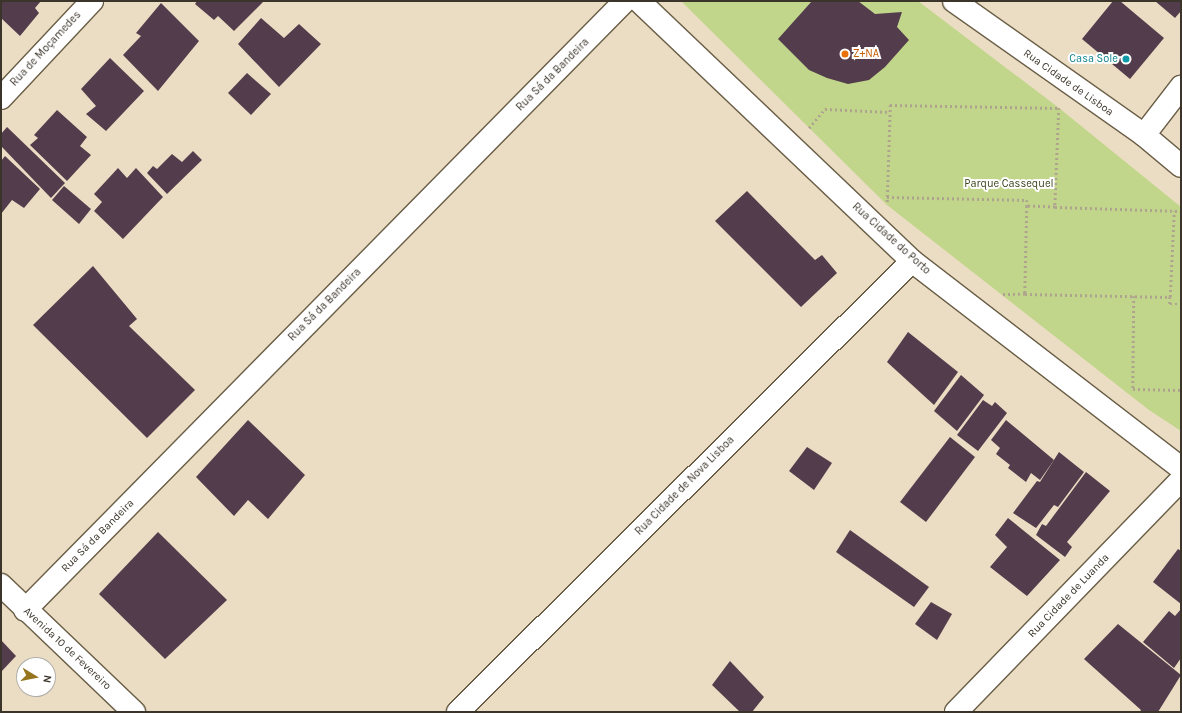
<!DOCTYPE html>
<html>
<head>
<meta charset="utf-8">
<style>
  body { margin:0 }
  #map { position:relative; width:1182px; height:713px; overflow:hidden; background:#eaddc3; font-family:Karla,sans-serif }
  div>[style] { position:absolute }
  .green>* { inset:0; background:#c2d68b }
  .building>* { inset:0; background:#533d4c }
  .path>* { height:2.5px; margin-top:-1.25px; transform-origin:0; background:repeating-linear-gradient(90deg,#aea38f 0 2px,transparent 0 5px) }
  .roads { filter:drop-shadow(1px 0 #6a5e47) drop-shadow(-1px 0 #6a5e47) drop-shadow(0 1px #6a5e47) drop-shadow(0 -1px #6a5e47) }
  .street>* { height:22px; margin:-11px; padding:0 11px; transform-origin:11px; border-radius:11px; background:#fff }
  .secondary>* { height:22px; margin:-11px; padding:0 11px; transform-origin:11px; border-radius:11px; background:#fff }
  .dots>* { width:11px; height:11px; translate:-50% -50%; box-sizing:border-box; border:2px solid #fff; border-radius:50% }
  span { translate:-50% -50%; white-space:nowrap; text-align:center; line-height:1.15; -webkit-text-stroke:4px #fff; paint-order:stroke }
  .street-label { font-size:11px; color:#3a342a }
  .food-label { font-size:11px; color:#c56008 }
  .left { translate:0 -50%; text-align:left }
  .culture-label { font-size:11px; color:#0d838f }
  .right { translate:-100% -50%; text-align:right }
  .park-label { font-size:11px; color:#374118 }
  .frame { position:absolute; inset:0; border:2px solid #3a342a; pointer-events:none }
  .north { position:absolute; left:16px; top:657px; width:40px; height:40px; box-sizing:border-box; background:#fff; border:1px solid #b0aeaa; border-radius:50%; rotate:100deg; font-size:11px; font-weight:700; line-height:16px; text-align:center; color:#3a342a }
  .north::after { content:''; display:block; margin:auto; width:14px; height:18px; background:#96751e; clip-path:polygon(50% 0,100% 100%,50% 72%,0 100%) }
</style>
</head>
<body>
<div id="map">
  <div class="green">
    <i style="clip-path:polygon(681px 1px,918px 1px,1059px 108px,1181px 207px,1181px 431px,1149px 410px,887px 205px)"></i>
  </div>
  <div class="building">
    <i style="clip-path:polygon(1px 1px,41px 1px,35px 8px,39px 13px,20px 36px,1px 18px)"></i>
    <i style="clip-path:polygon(197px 1px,263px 1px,263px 2px,234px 31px,218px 16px,214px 20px,195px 4px)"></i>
    <i style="clip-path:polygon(812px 1px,858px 1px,875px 14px,902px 12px,897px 27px,909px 40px,885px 67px,869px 80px,848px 84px,827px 78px,809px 70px,778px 39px)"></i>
    <i style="clip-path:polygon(1113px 1px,1120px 1px,1164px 38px,1130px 79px,1082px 39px)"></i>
    <i style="clip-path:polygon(1155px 1px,1181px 1px,1181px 11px,1175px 18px)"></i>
    <i style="clip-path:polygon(161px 3px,199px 41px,158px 91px,123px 55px,141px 36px,136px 33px)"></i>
    <i style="clip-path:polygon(261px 18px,284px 38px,299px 24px,321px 44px,279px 87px,238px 44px)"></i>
    <i style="clip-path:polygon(110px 58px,144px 91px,106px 131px,86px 114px,96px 106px,81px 89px)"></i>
    <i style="clip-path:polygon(247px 73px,271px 94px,251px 115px,228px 93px)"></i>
    <i style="clip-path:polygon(57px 110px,87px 137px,80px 146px,91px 155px,67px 181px,30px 145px,38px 138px,34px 135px)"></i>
    <i style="clip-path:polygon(7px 127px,65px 183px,51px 198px,1px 146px,1px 134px)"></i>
    <i style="clip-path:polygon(193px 151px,202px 160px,167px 194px,147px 173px,153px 166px,157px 169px,172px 154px,182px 162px)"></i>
    <i style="clip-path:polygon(5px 156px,40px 189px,24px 208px,12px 200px,1px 214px,1px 161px)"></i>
    <i style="clip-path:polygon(118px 168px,127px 178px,136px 168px,163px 197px,123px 239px,94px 211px,102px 202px,94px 194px)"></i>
    <i style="clip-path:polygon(64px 186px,91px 209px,79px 224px,52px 200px)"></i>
    <i style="clip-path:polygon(747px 191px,815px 260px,822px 255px,837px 273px,801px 307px,715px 221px)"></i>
    <i style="clip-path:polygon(93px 266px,137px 319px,129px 326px,195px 390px,147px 438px,33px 325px)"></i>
    <i style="clip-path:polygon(908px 332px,958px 372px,934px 405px,887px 362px)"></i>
    <i style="clip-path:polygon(961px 375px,984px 395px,957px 431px,934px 411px)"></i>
    <i style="clip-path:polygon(983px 400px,992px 406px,995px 402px,1007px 413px,978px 451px,957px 435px)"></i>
    <i style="clip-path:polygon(248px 420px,305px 475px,268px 519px,248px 500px,234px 516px,196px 477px)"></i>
    <i style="clip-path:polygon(1006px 420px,1054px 460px,1040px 480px,1031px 473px,1026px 482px,1008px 468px,1010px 465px,996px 454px,1000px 448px,991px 440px)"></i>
    <i style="clip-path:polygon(950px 437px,975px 457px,926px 522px,900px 502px)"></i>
    <i style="clip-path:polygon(807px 447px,832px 463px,814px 490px,789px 471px)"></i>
    <i style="clip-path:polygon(1059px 452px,1084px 472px,1058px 507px,1054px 505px,1036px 528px,1013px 513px,1037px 481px,1040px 482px)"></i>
    <i style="clip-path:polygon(1086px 472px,1110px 491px,1067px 542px,1072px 547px,1065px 557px,1036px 535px,1042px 524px,1046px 526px)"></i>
    <i style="clip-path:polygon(1008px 518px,1060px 560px,1027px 596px,990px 567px,1007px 547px,995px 535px)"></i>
    <i style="clip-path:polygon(850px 530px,929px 587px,914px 607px,836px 552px)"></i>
    <i style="clip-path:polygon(158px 532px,227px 600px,165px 659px,99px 594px)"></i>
    <i style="clip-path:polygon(1178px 549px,1181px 551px,1181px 604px,1153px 582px)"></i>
    <i style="clip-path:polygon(931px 602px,952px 614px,937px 640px,915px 624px)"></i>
    <i style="clip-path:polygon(1181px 609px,1181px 658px,1174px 668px,1143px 642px,1169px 611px,1175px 616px)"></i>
    <i style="clip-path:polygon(1118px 624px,1181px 675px,1158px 712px,1140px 712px,1141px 710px,1084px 659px)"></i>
    <i style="clip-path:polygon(1px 640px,16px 656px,1px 672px)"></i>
    <i style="clip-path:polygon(730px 661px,764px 697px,752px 712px,740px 712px,712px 685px)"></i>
  </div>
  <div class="path">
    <i style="left:809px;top:128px;width:25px;rotate:-50deg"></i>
    <i style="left:825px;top:109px;width:65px;rotate:2.6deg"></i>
    <i style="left:887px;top:197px;width:140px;rotate:1.2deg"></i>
    <i style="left:1027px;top:200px;width:6px;rotate:90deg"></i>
    <i style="left:887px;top:202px;width:97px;rotate:-88.2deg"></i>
    <i style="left:890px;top:105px;width:169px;rotate:1deg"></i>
    <i style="left:1059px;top:108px;width:99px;rotate:92.3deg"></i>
    <i style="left:1055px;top:207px;width:28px;rotate:-178deg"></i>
    <i style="left:1027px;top:206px;width:88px;rotate:91.3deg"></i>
    <i style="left:1025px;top:294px;width:23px;rotate:178deg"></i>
    <i style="left:1055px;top:207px;width:126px;rotate:1.8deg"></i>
    <i style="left:1025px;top:294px;width:145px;rotate:1.2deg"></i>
    <i style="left:1170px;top:297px;width:86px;rotate:-87.3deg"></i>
    <i style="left:1134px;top:296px;width:93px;rotate:90.6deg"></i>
    <i style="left:1133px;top:389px;width:48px;rotate:1.2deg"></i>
    <i style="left:1170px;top:297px;width:7px;rotate:90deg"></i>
    <i style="left:1170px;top:304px;width:11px"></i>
  </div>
  <div class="roads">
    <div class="street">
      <i style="left:639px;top:1px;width:377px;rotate:43.6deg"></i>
      <i style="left:912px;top:261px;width:339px;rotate:37.6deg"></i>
      <i style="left:954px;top:1px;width:232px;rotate:35.2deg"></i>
      <i style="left:1144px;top:135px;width:48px;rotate:40deg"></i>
      <i style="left:1px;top:98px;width:133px;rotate:-46.8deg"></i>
      <i style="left:1144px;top:135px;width:61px;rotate:-52.4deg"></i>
      <i style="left:25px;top:610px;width:855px;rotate:-45.43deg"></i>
      <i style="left:458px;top:712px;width:640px;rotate:-44.81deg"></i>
      <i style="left:956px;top:712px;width:323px;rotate:-45.9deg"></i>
    </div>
    <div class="secondary">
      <i style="left:1px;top:585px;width:184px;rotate:43.7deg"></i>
    </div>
  </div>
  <div class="dots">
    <i style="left:845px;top:54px;background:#e8710a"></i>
    <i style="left:1126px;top:59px;background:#0f9aa8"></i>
  </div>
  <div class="street-label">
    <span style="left:46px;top:49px;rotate:-47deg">Rua de Moçamedes</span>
    <span style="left:553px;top:75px;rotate:-45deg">Rua Sá da Bandeira</span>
    <span style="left:1068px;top:83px;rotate:35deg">Rua Cidade de Lisboa</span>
    <span style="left:891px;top:239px;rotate:42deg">Rua Cidade do Porto</span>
    <span style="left:325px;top:305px;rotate:-45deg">Rua Sá da Bandeira</span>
    <span style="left:685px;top:486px;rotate:-45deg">Rua Cidade de Nova Lisboa</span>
    <span style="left:98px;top:536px;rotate:-45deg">Rua Sá da Bandeira</span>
    <span style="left:1069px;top:596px;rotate:-46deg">Rua Cidade de Luanda</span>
    <span style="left:67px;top:649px;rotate:43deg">Avenida 10 de Fevereiro</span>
  </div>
  <div class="food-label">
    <span class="left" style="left:853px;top:54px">Z+NA</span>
  </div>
  <div class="culture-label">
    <span class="right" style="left:1118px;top:59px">Casa Sole</span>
  </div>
  <div class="park-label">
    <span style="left:1009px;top:184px">Parque Cassequel</span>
  </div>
  <div class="frame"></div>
  <div class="north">N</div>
</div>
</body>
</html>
